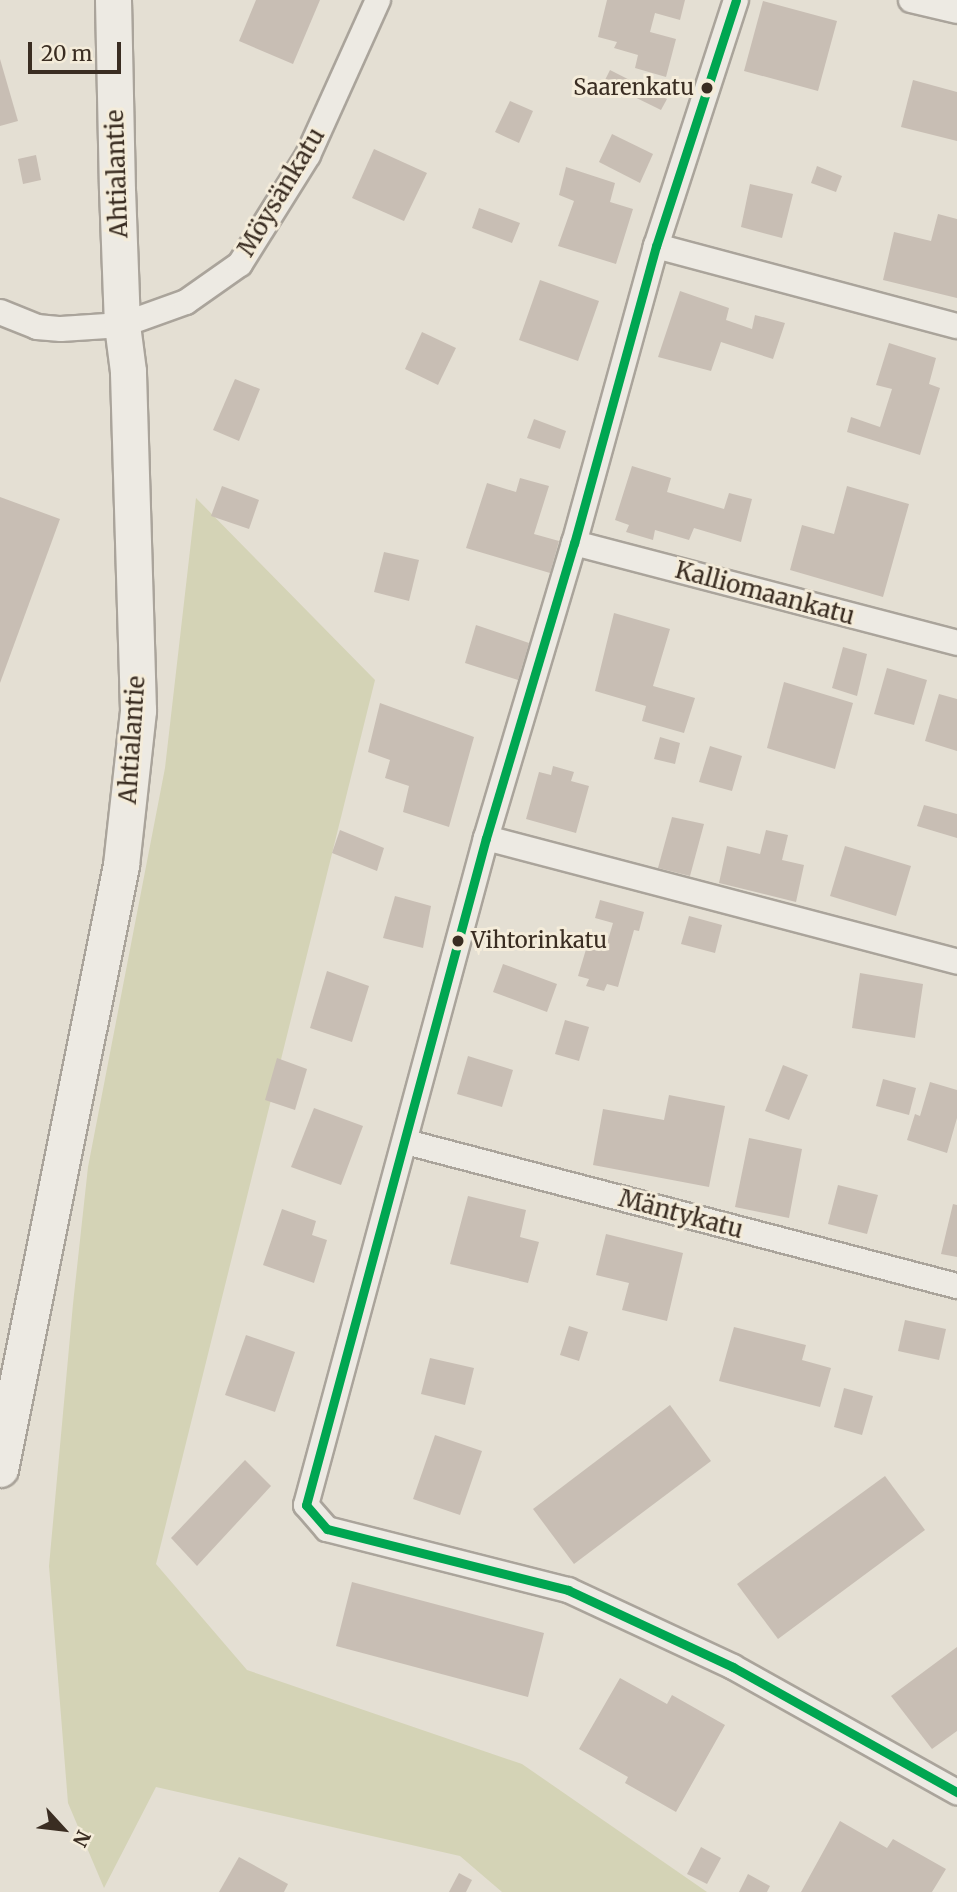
<!DOCTYPE html>
<html>
<head>
<meta charset="utf-8">
<style>
  body { margin:0 }
  #map { position:relative; width:957px; height:1892px; overflow:hidden; background:#e4dfd3; font-family:Merriweather,serif }
  div>[style] { position:absolute }
  .green>* { inset:0; background:#d4d3b6 }
  .building>* { inset:0; background:#c8beb4 }
  .roads { filter:drop-shadow(2px 0 #aaa49b) drop-shadow(-2px 0 #aaa49b) drop-shadow(0 2px #aaa49b) drop-shadow(0 -2px #aaa49b) }
  .minor>* { height:24px; margin:-12px; padding:0 12px; transform-origin:12px; border-radius:12px; background:#edeae3 }
  .secondary>* { height:35px; margin:-17.5px; padding:0 17.5px; transform-origin:17.5px; border-radius:17.5px; background:#edeae3 }
  .bus-1>* { height:9px; margin:-4.5px; padding:0 4.5px; transform-origin:4.5px; border-radius:4.5px; background:#00a651 }
  .dots>* { width:19px; height:19px; translate:-50% -50%; box-sizing:border-box; border:4px solid #f4ecda; border-radius:50% }
  span { translate:-50% -50%; white-space:nowrap; text-align:center; line-height:1.15; -webkit-text-stroke:6px #f4ecda; paint-order:stroke }
  .bus-label { font-size:22px; color:#3a2d22 }
  .right { translate:-100% -50%; text-align:right }
  .left { translate:0 -50%; text-align:left }
  .street-label { font-size:24px; color:#3a2d22 }
  .north { position:absolute; left:28px; top:1794px; width:70px; height:70px; -webkit-text-stroke:5px #f4ecda; paint-order:stroke; rotate:117deg; font-size:19px; font-weight:700; line-height:28px; text-align:center; color:#3a2d22 }
  .north::after { content:''; display:block; margin:auto; width:24px; height:32px; background:#3a2d22; clip-path:polygon(50% 0,100% 100%,50% 72%,0 100%) }
  .scale { position:absolute; left:28px; top:42px; width:93px; height:32px; box-sizing:border-box; border:4px solid #3a2d22; border-top:0; padding-left:9px; font-size:21px; line-height:24px; white-space:nowrap; color:#3a2d22; -webkit-text-stroke:5px #f4ecda; paint-order:stroke }
</style>
</head>
<body>
<div id="map">
  <div class="green">
    <i style="clip-path:polygon(196px 498px,375px 680px,156px 1564px,247px 1670px,522px 1764px,707px 1892px,502px 1892px,460px 1856px,156px 1787px,104px 1888px,68px 1803px,49px 1566px,73px 1304px,88px 1167px,165px 768px)"></i>
  </div>
  <div class="building">
    <i style="clip-path:polygon(256px 0,320px 0,293px 64px,239px 41px)"></i>
    <i style="clip-path:polygon(607px 0,685px 0,680px 20px,655px 13px,650px 32px,676px 39px,666px 77px,635px 68px,638px 55px,614px 48px,617px 42px,598px 37px)"></i>
    <i style="clip-path:polygon(763px 1px,837px 21px,818px 91px,744px 71px)"></i>
    <i style="clip-path:polygon(0 59px,18px 121px,0 126px)"></i>
    <i style="clip-path:polygon(610px 70px,667px 99px,661px 110px,604px 82px)"></i>
    <i style="clip-path:polygon(913px 80px,957px 92px,957px 141px,901px 127px)"></i>
    <i style="clip-path:polygon(510px 101px,533px 111px,519px 143px,495px 132px)"></i>
    <i style="clip-path:polygon(612px 134px,653px 154px,640px 183px,599px 162px)"></i>
    <i style="clip-path:polygon(374px 149px,427px 173px,404px 221px,352px 198px)"></i>
    <i style="clip-path:polygon(36px 155px,41px 180px,23px 184px,18px 159px)"></i>
    <i style="clip-path:polygon(817px 166px,842px 176px,836px 192px,811px 183px)"></i>
    <i style="clip-path:polygon(566px 167px,615px 183px,610px 202px,633px 209px,616px 264px,558px 246px,574px 201px,559px 195px)"></i>
    <i style="clip-path:polygon(750px 184px,793px 194px,782px 238px,741px 227px)"></i>
    <i style="clip-path:polygon(479px 208px,520px 223px,512px 243px,472px 228px)"></i>
    <i style="clip-path:polygon(938px 214px,957px 219px,957px 298px,883px 280px,894px 232px,931px 241px)"></i>
    <i style="clip-path:polygon(540px 280px,599px 301px,578px 361px,519px 340px)"></i>
    <i style="clip-path:polygon(680px 291px,729px 308px,726px 320px,752px 329px,755px 315px,785px 323px,773px 359px,721px 342px,711px 371px,658px 357px)"></i>
    <i style="clip-path:polygon(422px 332px,456px 348px,438px 385px,405px 369px)"></i>
    <i style="clip-path:polygon(889px 343px,936px 358px,929px 384px,940px 388px,920px 455px,847px 432px,851px 417px,880px 427px,892px 389px,876px 385px)"></i>
    <i style="clip-path:polygon(235px 379px,260px 389px,239px 441px,213px 430px)"></i>
    <i style="clip-path:polygon(534px 419px,566px 431px,560px 449px,527px 438px)"></i>
    <i style="clip-path:polygon(632px 466px,671px 478px,667px 492px,724px 509px,729px 493px,752px 499px,741px 542px,694px 528px,689px 540px,655px 530px,653px 540px,626px 532px,629px 525px,615px 520px)"></i>
    <i style="clip-path:polygon(520px 478px,549px 486px,534px 534px,559px 541px,550px 573px,466px 548px,487px 483px,516px 492px)"></i>
    <i style="clip-path:polygon(222px 486px,259px 500px,249px 529px,211px 516px)"></i>
    <i style="clip-path:polygon(847px 486px,909px 504px,883px 597px,790px 570px,802px 525px,834px 534px)"></i>
    <i style="clip-path:polygon(0 497px,60px 519px,0 683px)"></i>
    <i style="clip-path:polygon(384px 552px,419px 560px,409px 601px,374px 592px)"></i>
    <i style="clip-path:polygon(614px 613px,670px 629px,653px 686px,695px 698px,684px 733px,642px 721px,646px 706px,595px 691px)"></i>
    <i style="clip-path:polygon(476px 625px,529px 643px,518px 680px,465px 663px)"></i>
    <i style="clip-path:polygon(843px 647px,867px 654px,857px 696px,832px 688px)"></i>
    <i style="clip-path:polygon(887px 668px,927px 680px,914px 725px,874px 714px)"></i>
    <i style="clip-path:polygon(784px 682px,853px 703px,835px 769px,767px 748px)"></i>
    <i style="clip-path:polygon(939px 694px,957px 699px,957px 751px,925px 741px)"></i>
    <i style="clip-path:polygon(380px 703px,474px 737px,449px 827px,403px 812px,409px 786px,385px 778px,390px 760px,368px 752px)"></i>
    <i style="clip-path:polygon(660px 737px,680px 743px,675px 764px,654px 759px)"></i>
    <i style="clip-path:polygon(710px 746px,742px 756px,732px 791px,699px 782px)"></i>
    <i style="clip-path:polygon(553px 766px,574px 772px,571px 781px,589px 786px,576px 833px,526px 819px,539px 772px,551px 775px)"></i>
    <i style="clip-path:polygon(924px 805px,957px 814px,957px 838px,917px 826px)"></i>
    <i style="clip-path:polygon(672px 817px,704px 824px,690px 876px,658px 868px)"></i>
    <i style="clip-path:polygon(340px 830px,384px 848px,377px 871px,332px 853px)"></i>
    <i style="clip-path:polygon(766px 830px,788px 835px,782px 860px,804px 865px,796px 902px,719px 883px,727px 846px,760px 854px)"></i>
    <i style="clip-path:polygon(845px 846px,911px 866px,896px 916px,830px 896px)"></i>
    <i style="clip-path:polygon(395px 896px,431px 906px,423px 948px,383px 938px)"></i>
    <i style="clip-path:polygon(600px 900px,644px 912px,639px 931px,634px 930px,618px 987px,607px 984px,604px 991px,586px 986px,589px 979px,578px 976px,587px 946px,605px 950px,613px 923px,595px 918px)"></i>
    <i style="clip-path:polygon(689px 916px,722px 925px,715px 953px,681px 944px)"></i>
    <i style="clip-path:polygon(503px 964px,557px 984px,547px 1012px,493px 992px)"></i>
    <i style="clip-path:polygon(327px 971px,369px 986px,352px 1042px,310px 1028px)"></i>
    <i style="clip-path:polygon(860px 973px,923px 984px,915px 1038px,852px 1028px)"></i>
    <i style="clip-path:polygon(565px 1020px,589px 1027px,579px 1061px,555px 1054px)"></i>
    <i style="clip-path:polygon(468px 1056px,513px 1070px,502px 1107px,457px 1094px)"></i>
    <i style="clip-path:polygon(277px 1058px,307px 1069px,295px 1110px,265px 1100px)"></i>
    <i style="clip-path:polygon(783px 1065px,808px 1075px,789px 1120px,765px 1111px)"></i>
    <i style="clip-path:polygon(883px 1079px,916px 1088px,909px 1115px,876px 1106px)"></i>
    <i style="clip-path:polygon(930px 1082px,957px 1090px,957px 1118px,947px 1153px,907px 1140px,915px 1114px,920px 1116px)"></i>
    <i style="clip-path:polygon(669px 1095px,725px 1106px,709px 1187px,593px 1165px,603px 1109px,664px 1120px)"></i>
    <i style="clip-path:polygon(314px 1108px,363px 1126px,341px 1185px,291px 1167px)"></i>
    <i style="clip-path:polygon(749px 1138px,802px 1149px,789px 1218px,735px 1207px)"></i>
    <i style="clip-path:polygon(838px 1185px,878px 1195px,867px 1234px,828px 1224px)"></i>
    <i style="clip-path:polygon(468px 1196px,526px 1210px,520px 1237px,539px 1242px,528px 1283px,450px 1264px)"></i>
    <i style="clip-path:polygon(953px 1204px,957px 1205px,957px 1257px,941px 1254px)"></i>
    <i style="clip-path:polygon(282px 1209px,316px 1221px,312px 1235px,327px 1240px,314px 1283px,263px 1265px)"></i>
    <i style="clip-path:polygon(606px 1234px,683px 1253px,667px 1321px,622px 1310px,629px 1283px,596px 1275px)"></i>
    <i style="clip-path:polygon(905px 1320px,946px 1329px,939px 1360px,898px 1351px)"></i>
    <i style="clip-path:polygon(569px 1326px,588px 1332px,579px 1361px,560px 1355px)"></i>
    <i style="clip-path:polygon(734px 1327px,806px 1345px,802px 1360px,831px 1368px,820px 1407px,719px 1381px)"></i>
    <i style="clip-path:polygon(246px 1335px,295px 1352px,275px 1412px,225px 1395px)"></i>
    <i style="clip-path:polygon(430px 1358px,474px 1368px,465px 1405px,421px 1394px)"></i>
    <i style="clip-path:polygon(844px 1388px,873px 1396px,862px 1435px,834px 1427px)"></i>
    <i style="clip-path:polygon(670px 1405px,711px 1461px,574px 1564px,533px 1509px)"></i>
    <i style="clip-path:polygon(435px 1435px,482px 1451px,460px 1515px,413px 1499px)"></i>
    <i style="clip-path:polygon(245px 1460px,271px 1486px,197px 1566px,171px 1538px)"></i>
    <i style="clip-path:polygon(885px 1476px,925px 1530px,778px 1639px,737px 1584px)"></i>
    <i style="clip-path:polygon(352px 1582px,544px 1633px,528px 1697px,336px 1646px)"></i>
    <i style="clip-path:polygon(957px 1647px,957px 1731px,932px 1749px,891px 1696px)"></i>
    <i style="clip-path:polygon(620px 1678px,667px 1704px,672px 1695px,725px 1725px,676px 1812px,625px 1783px,628px 1777px,579px 1749px)"></i>
    <i style="clip-path:polygon(840px 1821px,887px 1848px,893px 1839px,946px 1869px,932px 1892px,801px 1892px)"></i>
    <i style="clip-path:polygon(701px 1847px,721px 1858px,707px 1884px,687px 1874px)"></i>
    <i style="clip-path:polygon(239px 1857px,288px 1884px,284px 1892px,219px 1892px)"></i>
    <i style="clip-path:polygon(459px 1873px,472px 1880px,466px 1892px,449px 1892px)"></i>
    <i style="clip-path:polygon(748px 1874px,770px 1886px,767px 1892px,739px 1892px)"></i>
  </div>
  <div class="roads">
    <div class="minor">
      <i style="left:736px;top:0;width:259px;rotate:108deg"></i>
      <i style="left:656px;top:246px;width:308px;rotate:105.4deg"></i>
      <i style="left:574px;top:543px;width:308px;rotate:106.6deg"></i>
      <i style="left:486px;top:838px;width:691px;rotate:105.1deg"></i>
      <i style="left:306px;top:1505px;width:32px;rotate:49deg"></i>
      <i style="left:327px;top:1529px;width:249px;rotate:14.2deg"></i>
      <i style="left:568px;top:1590px;width:182px;rotate:25deg"></i>
      <i style="left:733px;top:1667px;width:257px;rotate:29.2deg"></i>
      <i style="left:911px;top:0;width:47px;rotate:13.4deg"></i>
      <i style="left:656px;top:246px;width:311px;rotate:14.9deg"></i>
      <i style="left:0;top:312px;width:40px;rotate:22deg"></i>
      <i style="left:37px;top:327px;width:24px;rotate:5deg"></i>
      <i style="left:61px;top:329px;width:61px;rotate:-3.8deg"></i>
      <i style="left:122px;top:325px;width:68px;rotate:-19.8deg"></i>
      <i style="left:186px;top:302px;width:66px;rotate:-35.1deg"></i>
      <i style="left:240px;top:264px;width:128px;rotate:-58deg"></i>
      <i style="left:308px;top:155px;width:170px;rotate:-65.7deg"></i>
      <i style="left:574px;top:543px;width:396px;rotate:14.6deg"></i>
      <i style="left:486px;top:838px;width:487px;rotate:14.7deg"></i>
      <i style="left:406px;top:1142px;width:570px;rotate:14.65deg"></i>
    </div>
    <div class="secondary">
      <i style="left:0;top:1469px;width:616px;rotate:-78.67deg"></i>
      <i style="left:121px;top:865px;width:156px;rotate:-83.7deg"></i>
      <i style="left:138px;top:710px;width:339px;rotate:-91.7deg"></i>
      <i style="left:128px;top:371px;width:46px;rotate:-97.4deg"></i>
      <i style="left:122px;top:325px;width:134px;rotate:-92.1deg"></i>
      <i style="left:117px;top:191px;width:191px;rotate:-91.2deg"></i>
    </div>
  </div>
  <div class="bus-1">
    <i style="left:736px;top:0;width:259px;rotate:108deg"></i>
    <i style="left:656px;top:246px;width:308px;rotate:105.4deg"></i>
    <i style="left:574px;top:543px;width:308px;rotate:106.6deg"></i>
    <i style="left:486px;top:838px;width:691px;rotate:105.1deg"></i>
    <i style="left:306px;top:1505px;width:32px;rotate:49deg"></i>
    <i style="left:327px;top:1529px;width:249px;rotate:14.2deg"></i>
    <i style="left:568px;top:1590px;width:182px;rotate:25deg"></i>
    <i style="left:733px;top:1667px;width:257px;rotate:29.2deg"></i>
  </div>
  <div class="dots">
    <i style="left:707px;top:88px;background:#3a2d22"></i>
    <i style="left:458px;top:941px;background:#3a2d22"></i>
  </div>
  <div class="bus-label">
    <span class="right" style="left:694px;top:88px">Saarenkatu</span>
    <span class="left" style="left:471px;top:941px">Vihtorinkatu</span>
  </div>
  <div class="street-label">
    <span style="left:117px;top:174px;rotate:-92deg">Ahtialantie</span>
    <span style="left:281px;top:192px;rotate:-59deg">Möysänkatu</span>
    <span style="left:765px;top:593px;rotate:15deg">Kalliomaankatu</span>
    <span style="left:132px;top:740px;rotate:-86deg">Ahtialantie</span>
    <span style="left:681px;top:1214px;rotate:15deg">Mäntykatu</span>
  </div>
  <div class="north">N</div>
  <div class="scale">20 m</div>
</div>
</body>
</html>
